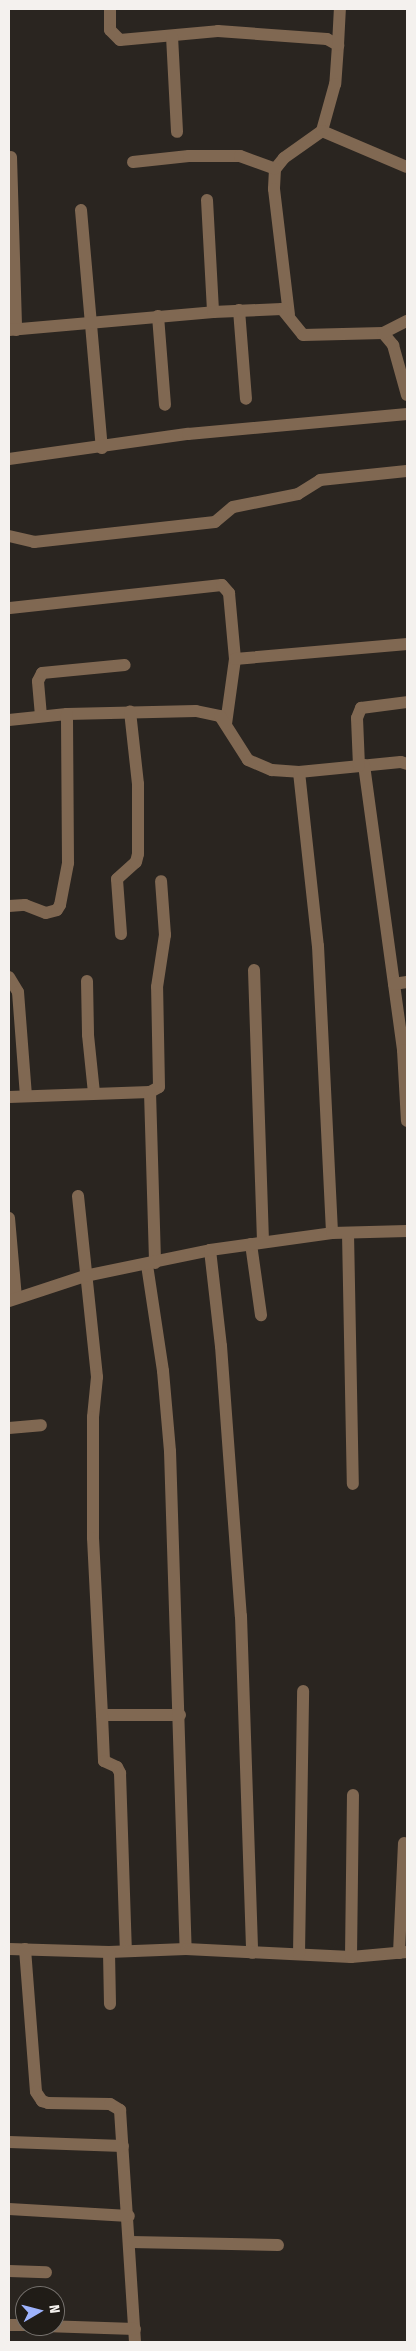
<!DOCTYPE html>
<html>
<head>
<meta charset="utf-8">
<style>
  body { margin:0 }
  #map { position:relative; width:416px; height:2351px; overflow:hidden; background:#2a2520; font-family:"Fira Sans Condensed",sans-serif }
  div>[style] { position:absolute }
  .minor>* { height:12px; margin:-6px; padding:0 6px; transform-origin:6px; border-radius:6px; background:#806852 }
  span { translate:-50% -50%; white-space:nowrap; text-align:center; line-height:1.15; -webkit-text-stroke:4px #201c17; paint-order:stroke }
  .frame { position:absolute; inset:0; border:10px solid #f4f1ee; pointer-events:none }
  .north { position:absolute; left:15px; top:2286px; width:50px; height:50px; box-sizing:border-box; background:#201c17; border:1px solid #75716d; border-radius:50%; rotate:82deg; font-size:14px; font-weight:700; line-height:20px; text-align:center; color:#f4f1ee }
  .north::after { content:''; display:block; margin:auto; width:18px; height:22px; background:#9eb3fd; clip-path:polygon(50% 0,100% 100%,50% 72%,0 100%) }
</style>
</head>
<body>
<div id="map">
  <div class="minor">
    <i style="left:110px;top:9px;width:21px;rotate:90deg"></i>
    <i style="left:110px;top:30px;width:14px;rotate:45deg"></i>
    <i style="left:120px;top:40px;width:98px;rotate:-5.2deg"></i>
    <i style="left:218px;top:31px;width:109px;rotate:4.2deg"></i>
    <i style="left:327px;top:39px;width:13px;rotate:29deg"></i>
    <i style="left:338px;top:45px;width:39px;rotate:94deg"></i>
    <i style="left:335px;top:84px;width:49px;rotate:105.5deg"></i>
    <i style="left:322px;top:131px;width:47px;rotate:144.6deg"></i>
    <i style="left:284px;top:158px;width:14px;rotate:129deg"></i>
    <i style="left:275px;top:169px;width:20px;rotate:93deg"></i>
    <i style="left:274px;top:189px;width:126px;rotate:83.2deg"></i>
    <i style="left:172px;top:36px;width:96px;rotate:87deg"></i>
    <i style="left:338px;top:45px;width:36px;rotate:-87deg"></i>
    <i style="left:322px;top:131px;width:92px;rotate:23deg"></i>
    <i style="left:11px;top:157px;width:173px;rotate:88.3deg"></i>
    <i style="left:133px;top:162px;width:56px;rotate:-6.1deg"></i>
    <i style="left:189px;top:156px;width:51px"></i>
    <i style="left:240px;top:156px;width:37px;rotate:20deg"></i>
    <i style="left:207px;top:200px;width:112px;rotate:86.9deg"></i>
    <i style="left:81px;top:210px;width:239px;rotate:85deg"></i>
    <i style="left:239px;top:310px;width:89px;rotate:85.5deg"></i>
    <i style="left:158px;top:316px;width:89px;rotate:85.5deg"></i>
    <i style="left:9px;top:330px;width:205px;rotate:-5deg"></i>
    <i style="left:213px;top:312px;width:69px;rotate:-2.5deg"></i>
    <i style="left:282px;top:309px;width:33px;rotate:51deg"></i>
    <i style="left:303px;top:335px;width:80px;rotate:-1.4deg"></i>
    <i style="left:383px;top:333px;width:16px;rotate:50deg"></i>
    <i style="left:393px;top:345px;width:52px;rotate:74.4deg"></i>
    <i style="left:383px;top:333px;width:27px;rotate:-27deg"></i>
    <i style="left:9px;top:459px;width:181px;rotate:-8deg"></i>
    <i style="left:188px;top:434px;width:220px;rotate:-5.2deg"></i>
    <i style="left:9px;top:536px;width:26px;rotate:13deg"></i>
    <i style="left:34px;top:542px;width:182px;rotate:-6.3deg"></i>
    <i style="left:215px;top:522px;width:23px;rotate:-40deg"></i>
    <i style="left:233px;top:507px;width:66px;rotate:-11.3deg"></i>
    <i style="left:298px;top:494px;width:26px;rotate:-32deg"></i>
    <i style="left:320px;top:480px;width:87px;rotate:-5.9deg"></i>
    <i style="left:10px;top:608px;width:213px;rotate:-6.2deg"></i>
    <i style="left:222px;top:585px;width:11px;rotate:49deg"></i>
    <i style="left:229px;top:593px;width:66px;rotate:84.8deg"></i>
    <i style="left:235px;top:659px;width:66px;rotate:97.9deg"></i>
    <i style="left:235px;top:659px;width:173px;rotate:-5deg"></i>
    <i style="left:41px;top:716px;width:35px;rotate:-95deg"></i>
    <i style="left:38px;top:681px;width:9px;rotate:-63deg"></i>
    <i style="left:42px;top:673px;width:83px;rotate:-5.5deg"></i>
    <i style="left:9px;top:720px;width:58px;rotate:-5.9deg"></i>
    <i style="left:67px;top:714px;width:129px;rotate:-1.3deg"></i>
    <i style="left:196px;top:711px;width:25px;rotate:12deg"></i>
    <i style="left:220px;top:716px;width:52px;rotate:57.5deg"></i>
    <i style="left:248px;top:760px;width:26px;rotate:23deg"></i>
    <i style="left:272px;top:770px;width:27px;rotate:4deg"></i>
    <i style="left:299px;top:772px;width:102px;rotate:-5.6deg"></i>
    <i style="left:401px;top:762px;width:6px;rotate:18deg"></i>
    <i style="left:364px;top:765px;width:288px;rotate:82.2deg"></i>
    <i style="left:403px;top:1050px;width:71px;rotate:86.8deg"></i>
    <i style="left:359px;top:766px;width:48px;rotate:-92.4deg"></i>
    <i style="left:357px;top:718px;width:11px;rotate:-68deg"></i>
    <i style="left:361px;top:708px;width:46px;rotate:-7.4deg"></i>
    <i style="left:299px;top:772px;width:175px;rotate:83.8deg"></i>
    <i style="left:318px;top:946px;width:287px;rotate:87.2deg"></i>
    <i style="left:9px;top:906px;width:16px;rotate:-4deg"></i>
    <i style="left:25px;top:905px;width:22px;rotate:21deg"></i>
    <i style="left:46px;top:913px;width:11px;rotate:-15deg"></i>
    <i style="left:57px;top:910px;width:6px;rotate:-59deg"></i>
    <i style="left:60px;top:905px;width:43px;rotate:-79.2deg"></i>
    <i style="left:68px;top:863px;width:149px;rotate:-90.4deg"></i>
    <i style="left:121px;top:934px;width:55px;rotate:-94.2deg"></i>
    <i style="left:117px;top:879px;width:25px;rotate:-42deg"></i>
    <i style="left:136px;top:862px;width:8px;rotate:-76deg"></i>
    <i style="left:138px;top:854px;width:70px;rotate:-90deg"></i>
    <i style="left:138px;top:784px;width:73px;rotate:-96.3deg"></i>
    <i style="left:254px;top:970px;width:272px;rotate:88.1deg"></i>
    <i style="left:9px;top:977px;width:17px;rotate:59deg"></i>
    <i style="left:18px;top:992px;width:103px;rotate:85.6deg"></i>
    <i style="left:87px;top:981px;width:54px;rotate:88.9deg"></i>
    <i style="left:88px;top:1035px;width:58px;rotate:84.1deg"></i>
    <i style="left:394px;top:984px;width:13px;rotate:-9deg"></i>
    <i style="left:150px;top:1092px;width:171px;rotate:88.3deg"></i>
    <i style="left:9px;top:1097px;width:141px;rotate:-2deg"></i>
    <i style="left:150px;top:1092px;width:10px;rotate:-29deg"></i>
    <i style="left:159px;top:1087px;width:100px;rotate:-91.1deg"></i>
    <i style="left:157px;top:987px;width:53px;rotate:-81.3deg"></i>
    <i style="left:165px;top:935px;width:54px;rotate:-94.2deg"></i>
    <i style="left:78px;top:1196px;width:182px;rotate:84deg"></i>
    <i style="left:97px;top:1377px;width:40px;rotate:95.7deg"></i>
    <i style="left:93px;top:1417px;width:121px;rotate:90deg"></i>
    <i style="left:93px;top:1538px;width:177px;rotate:87.1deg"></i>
    <i style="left:102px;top:1715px;width:78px"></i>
    <i style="left:9px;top:1218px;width:80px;rotate:85deg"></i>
    <i style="left:348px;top:1233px;width:251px;rotate:88.9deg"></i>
    <i style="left:251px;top:1244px;width:72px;rotate:82deg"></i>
    <i style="left:210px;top:1250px;width:97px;rotate:83.5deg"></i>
    <i style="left:221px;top:1346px;width:271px;rotate:85.8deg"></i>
    <i style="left:241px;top:1616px;width:337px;rotate:88.1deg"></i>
    <i style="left:147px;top:1265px;width:107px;rotate:81.4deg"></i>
    <i style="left:163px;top:1371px;width:80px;rotate:85deg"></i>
    <i style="left:170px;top:1451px;width:498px;rotate:88.2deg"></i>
    <i style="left:9px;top:1301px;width:80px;rotate:-18.2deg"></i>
    <i style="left:85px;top:1276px;width:128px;rotate:-11.7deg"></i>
    <i style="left:210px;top:1250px;width:123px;rotate:-7.9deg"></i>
    <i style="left:332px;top:1233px;width:75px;rotate:-1.5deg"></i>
    <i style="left:9px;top:1428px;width:32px;rotate:-5deg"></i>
    <i style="left:102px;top:1715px;width:46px;rotate:87.5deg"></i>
    <i style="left:104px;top:1761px;width:14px;rotate:25deg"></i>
    <i style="left:117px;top:1767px;width:7px;rotate:63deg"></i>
    <i style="left:120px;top:1773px;width:177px;rotate:88.1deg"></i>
    <i style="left:9px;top:1949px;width:100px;rotate:1.7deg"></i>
    <i style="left:109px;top:1952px;width:77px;rotate:-2.2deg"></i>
    <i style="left:186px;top:1949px;width:165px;rotate:2.8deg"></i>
    <i style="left:351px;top:1957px;width:56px;rotate:-5.1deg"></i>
    <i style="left:25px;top:1949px;width:143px;rotate:85.6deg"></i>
    <i style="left:36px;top:2092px;width:11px;rotate:56deg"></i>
    <i style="left:42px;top:2101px;width:6px;rotate:18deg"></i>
    <i style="left:48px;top:2103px;width:62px;rotate:0.9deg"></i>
    <i style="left:110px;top:2104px;width:12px;rotate:31deg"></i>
    <i style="left:120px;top:2110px;width:232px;rotate:86.3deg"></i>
    <i style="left:109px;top:1952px;width:52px;rotate:88.9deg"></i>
    <i style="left:399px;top:1953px;width:110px;rotate:-87.4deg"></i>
    <i style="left:299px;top:1954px;width:263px;rotate:-89.1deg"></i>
    <i style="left:351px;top:1957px;width:162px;rotate:-89.3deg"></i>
    <i style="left:9px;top:2142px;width:114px;rotate:2deg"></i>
    <i style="left:9px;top:2209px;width:120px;rotate:3.3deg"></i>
    <i style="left:131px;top:2242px;width:147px;rotate:1.2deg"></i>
    <i style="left:9px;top:2271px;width:37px;rotate:2deg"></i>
    <i style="left:9px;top:2325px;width:16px"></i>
    <i style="left:44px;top:2326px;width:91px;rotate:1.9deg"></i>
  </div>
  <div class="frame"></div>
  <div class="north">N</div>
</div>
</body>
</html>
